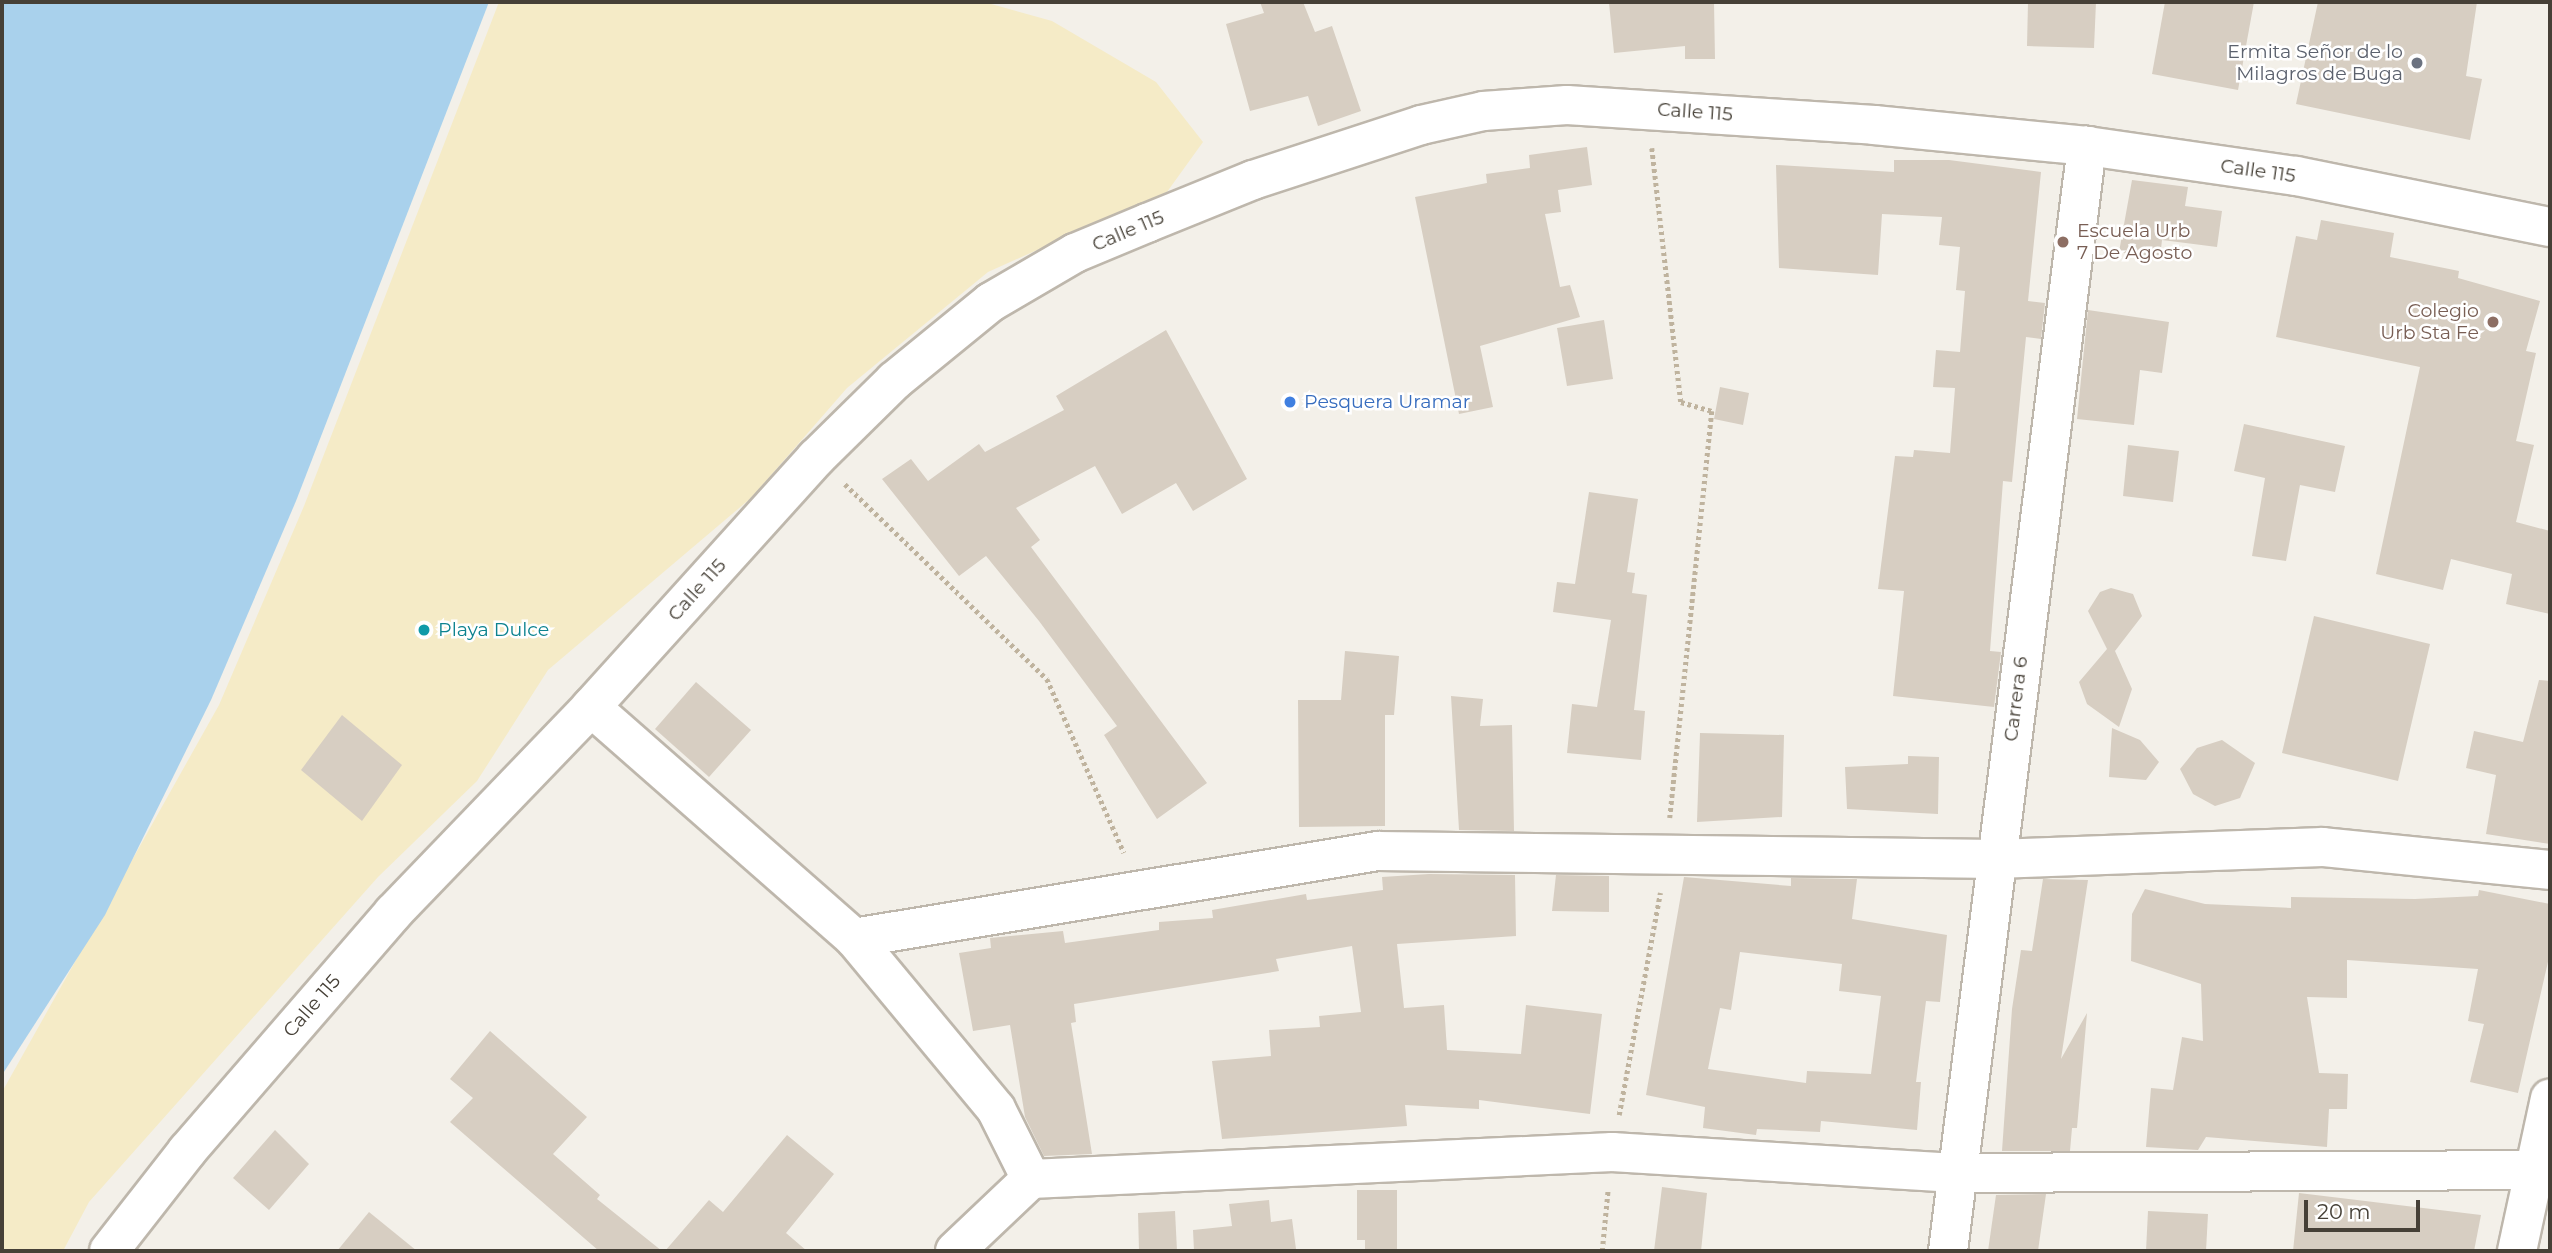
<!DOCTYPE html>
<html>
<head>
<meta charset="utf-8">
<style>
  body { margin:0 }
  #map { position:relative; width:2552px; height:1253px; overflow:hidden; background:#f3f0e9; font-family:Montserrat,sans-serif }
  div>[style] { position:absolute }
  .sand>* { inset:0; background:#f5ebc7 }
  .water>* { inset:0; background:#a9d1ec }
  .building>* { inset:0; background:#d7cec2 }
  .path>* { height:4.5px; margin-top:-2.25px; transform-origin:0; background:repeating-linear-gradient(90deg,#bfb39e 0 3.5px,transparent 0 7px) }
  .roads { filter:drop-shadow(2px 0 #beb7ac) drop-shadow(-2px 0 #beb7ac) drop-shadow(0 2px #beb7ac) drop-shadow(0 -2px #beb7ac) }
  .minor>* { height:38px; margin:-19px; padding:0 19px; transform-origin:19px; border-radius:19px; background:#fff }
  .dots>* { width:19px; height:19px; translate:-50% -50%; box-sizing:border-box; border:4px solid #fff; border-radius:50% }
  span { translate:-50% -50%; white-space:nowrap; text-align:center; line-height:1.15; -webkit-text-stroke:5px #fff; paint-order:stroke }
  .worship-label { font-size:19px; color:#5b616d }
  .right { translate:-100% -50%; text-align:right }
  .street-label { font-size:19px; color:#464037 }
  .education-label { font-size:19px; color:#785e54 }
  .left { translate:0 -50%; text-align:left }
  .shop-label { font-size:19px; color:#366cbe }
  .culture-label { font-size:19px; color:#0d838f }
  .frame { position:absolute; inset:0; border:4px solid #464037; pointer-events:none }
  .scale { position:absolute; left:2304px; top:1200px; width:116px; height:32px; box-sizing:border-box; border:4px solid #464037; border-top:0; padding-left:9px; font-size:21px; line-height:24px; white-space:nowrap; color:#464037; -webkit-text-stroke:5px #fff; paint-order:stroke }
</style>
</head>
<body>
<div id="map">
  <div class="sand">
    <i style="clip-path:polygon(499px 2px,984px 2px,1052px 21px,1156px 82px,1203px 142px,1167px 192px,988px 272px,847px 388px,751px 498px,548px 670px,477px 781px,378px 877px,89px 1202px,63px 1251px,2px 1251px,2px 1092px,219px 705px,304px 506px)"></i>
  </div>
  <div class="water">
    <i style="clip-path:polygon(2px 2px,489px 2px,296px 501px,211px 700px,105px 915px,2px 1075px)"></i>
  </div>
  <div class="building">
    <i style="clip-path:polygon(1260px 2px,1303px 2px,1315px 32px,1332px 26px,1361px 111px,1318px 126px,1308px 96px,1250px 111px,1226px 24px,1264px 13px)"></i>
    <i style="clip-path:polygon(1714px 2px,1715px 59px,1685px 59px,1685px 46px,1614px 53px,1609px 3px)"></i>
    <i style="clip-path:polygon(2028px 2px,2096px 2px,2094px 48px,2027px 46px)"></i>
    <i style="clip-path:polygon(2165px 2px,2254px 2px,2238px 90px,2152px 74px)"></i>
    <i style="clip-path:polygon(2318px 2px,2477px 2px,2466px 76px,2482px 79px,2470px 140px,2296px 104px)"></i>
    <i style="clip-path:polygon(1587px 147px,1592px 185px,1558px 190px,1561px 212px,1545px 214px,1560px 287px,1570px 285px,1580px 317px,1480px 346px,1493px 407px,1459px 414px,1415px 197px,1487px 183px,1486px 174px,1530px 168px,1529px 155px)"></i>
    <i style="clip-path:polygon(1894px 160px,1949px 160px,2041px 172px,2028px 301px,2045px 303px,2041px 339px,2026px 337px,2012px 482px,2003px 481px,1990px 651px,2001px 652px,1994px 707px,1893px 696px,1904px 591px,1878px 589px,1895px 456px,1913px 457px,1914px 450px,1950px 453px,1955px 388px,1933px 387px,1936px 350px,1960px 352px,1965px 291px,1956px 290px,1960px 247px,1939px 245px,1942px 217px,1882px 214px,1878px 275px,1779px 268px,1776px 165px,1894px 172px)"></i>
    <i style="clip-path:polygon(2132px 180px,2188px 187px,2185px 206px,2222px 211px,2217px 247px,2162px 240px,2160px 258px,2119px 252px)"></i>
    <i style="clip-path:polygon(2321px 220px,2394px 233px,2390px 257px,2459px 271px,2458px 278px,2540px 301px,2526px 351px,2536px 353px,2516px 441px,2534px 445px,2516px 522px,2550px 531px,2550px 614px,2506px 604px,2512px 574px,2451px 559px,2443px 590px,2376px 574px,2420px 367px,2276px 337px,2296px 236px,2317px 240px)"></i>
    <i style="clip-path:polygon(2088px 310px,2169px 322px,2162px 373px,2140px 370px,2134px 425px,2077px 419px)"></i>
    <i style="clip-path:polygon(1604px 320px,1613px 379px,1567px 386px,1557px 328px)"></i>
    <i style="clip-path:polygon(1166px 330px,1247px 479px,1193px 511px,1176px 483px,1122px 514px,1095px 466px,1016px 508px,1040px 540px,1031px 547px,1207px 783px,1157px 819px,1104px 735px,1117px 726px,1039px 621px,986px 556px,959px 576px,882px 479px,911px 459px,928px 481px,979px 444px,985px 452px,1064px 410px,1056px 396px)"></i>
    <i style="clip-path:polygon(1720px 387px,1749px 393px,1743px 425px,1714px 419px)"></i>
    <i style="clip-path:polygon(2244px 424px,2345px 446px,2335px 492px,2300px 485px,2286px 561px,2252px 556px,2265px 478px,2234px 471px)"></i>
    <i style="clip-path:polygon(2128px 445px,2179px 451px,2173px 502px,2123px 496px)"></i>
    <i style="clip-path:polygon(1589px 492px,1638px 499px,1627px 572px,1635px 573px,1632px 593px,1647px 595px,1634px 710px,1645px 711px,1641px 760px,1567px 753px,1572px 704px,1597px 707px,1611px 620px,1553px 612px,1557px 582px,1575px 584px)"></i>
    <i style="clip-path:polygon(2111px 588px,2133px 594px,2142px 616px,2115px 651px,2132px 689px,2119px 727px,2087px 704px,2079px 682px,2107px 649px,2088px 611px,2100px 592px)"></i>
    <i style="clip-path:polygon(2314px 616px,2430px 644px,2398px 781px,2282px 753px)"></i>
    <i style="clip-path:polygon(1345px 651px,1399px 656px,1394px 715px,1385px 715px,1385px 826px,1299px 827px,1298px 700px,1341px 700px)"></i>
    <i style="clip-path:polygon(2539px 680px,2550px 681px,2550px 844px,2486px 834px,2496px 775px,2466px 768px,2474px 731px,2523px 742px)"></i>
    <i style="clip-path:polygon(696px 682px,751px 730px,709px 777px,655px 729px)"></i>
    <i style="clip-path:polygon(1451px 696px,1483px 699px,1480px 726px,1512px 725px,1514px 831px,1459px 830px)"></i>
    <i style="clip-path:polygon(342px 715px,402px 765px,362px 821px,301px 770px)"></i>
    <i style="clip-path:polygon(2112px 728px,2140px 740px,2159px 762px,2146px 780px,2109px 777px)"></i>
    <i style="clip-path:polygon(1700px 733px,1784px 735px,1782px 817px,1697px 822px)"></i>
    <i style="clip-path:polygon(2222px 740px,2255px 763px,2240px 798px,2215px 806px,2193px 794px,2180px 769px,2197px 748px)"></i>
    <i style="clip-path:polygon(1908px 756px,1939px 757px,1938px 814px,1847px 809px,1845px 767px,1908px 764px)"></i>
    <i style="clip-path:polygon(1429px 874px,1515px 875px,1516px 936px,1397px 944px,1404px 1008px,1444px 1005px,1447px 1050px,1521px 1054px,1526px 1005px,1602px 1014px,1590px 1114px,1479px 1100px,1479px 1109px,1405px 1105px,1407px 1126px,1222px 1139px,1212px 1061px,1271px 1056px,1269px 1030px,1320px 1027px,1319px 1016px,1361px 1012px,1352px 946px,1276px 959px,1279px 971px,1074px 1004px,1076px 1022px,1071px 1023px,1092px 1154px,1044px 1156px,1025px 1117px,1010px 1025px,973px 1031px,959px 953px,991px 948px,990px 938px,1063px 931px,1065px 943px,1159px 930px,1159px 922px,1213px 918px,1212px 910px,1306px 894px,1307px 900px,1383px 890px,1382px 877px)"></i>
    <i style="clip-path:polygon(1556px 875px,1609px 876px,1609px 912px,1552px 911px)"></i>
    <i style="clip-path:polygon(evenodd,1684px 877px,1791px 886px,1791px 878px,1857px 879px,1852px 919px,1947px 935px,1940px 1002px,1926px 1001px,1916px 1082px,1921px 1082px,1917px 1130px,1821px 1121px,1820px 1132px,1757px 1129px,1756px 1135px,1703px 1128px,1705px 1107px,1646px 1095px,1684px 877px,1740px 952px,1842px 964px,1839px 991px,1881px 996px,1871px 1074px,1807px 1071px,1806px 1083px,1708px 1069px,1720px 1008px,1731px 1010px,1740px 952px)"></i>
    <i style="clip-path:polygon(2043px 879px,2088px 880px,2061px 1059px,2087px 1013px,2077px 1128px,2072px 1128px,2070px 1151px,2002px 1151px,2012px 1009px,2021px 950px,2032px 951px)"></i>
    <i style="clip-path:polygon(2145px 889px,2205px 904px,2291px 908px,2291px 897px,2415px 899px,2478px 896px,2479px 890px,2550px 904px,2550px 953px,2518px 1093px,2470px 1082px,2484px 1024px,2468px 1021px,2478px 969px,2347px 960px,2347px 998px,2307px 997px,2319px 1073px,2348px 1074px,2347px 1109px,2329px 1109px,2327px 1147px,2206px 1137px,2198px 1150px,2146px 1147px,2151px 1088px,2173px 1090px,2182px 1037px,2203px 1041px,2201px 984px,2131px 961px,2132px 914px)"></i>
    <i style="clip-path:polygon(490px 1031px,587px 1117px,553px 1154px,600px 1195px,597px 1199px,662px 1251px,599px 1251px,450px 1122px,473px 1098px,450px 1079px)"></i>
    <i style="clip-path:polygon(275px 1130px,309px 1164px,269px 1210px,233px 1178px)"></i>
    <i style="clip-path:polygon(787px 1135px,834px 1174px,786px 1233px,807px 1251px,665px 1251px,709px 1200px,723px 1212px)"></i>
    <i style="clip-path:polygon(1662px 1187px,1707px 1193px,1701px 1251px,1654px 1251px)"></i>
    <i style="clip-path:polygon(1357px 1190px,1397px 1190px,1397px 1251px,1365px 1251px,1365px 1240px,1357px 1240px)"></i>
    <i style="clip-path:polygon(2299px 1193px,2481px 1215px,2474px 1251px,2293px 1251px)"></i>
    <i style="clip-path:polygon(2046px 1194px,2038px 1251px,1988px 1251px,1996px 1195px)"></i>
    <i style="clip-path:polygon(1269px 1200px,1271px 1222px,1292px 1219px,1296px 1249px,1194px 1251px,1193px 1230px,1232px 1226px,1229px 1204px)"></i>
    <i style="clip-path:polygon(1175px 1211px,1177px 1251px,1139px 1251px,1138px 1213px)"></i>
    <i style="clip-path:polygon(2148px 1211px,2208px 1214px,2206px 1251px,2146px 1251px)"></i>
    <i style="clip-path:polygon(369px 1212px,417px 1251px,337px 1251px)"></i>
  </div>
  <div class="path">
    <i style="left:1652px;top:148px;width:256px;rotate:83.5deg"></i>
    <i style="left:1681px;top:402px;width:32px;rotate:16deg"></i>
    <i style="left:1712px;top:411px;width:409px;rotate:95.9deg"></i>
    <i style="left:845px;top:484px;width:281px;rotate:44deg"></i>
    <i style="left:1047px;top:679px;width:190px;rotate:66.1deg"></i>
    <i style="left:1619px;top:1115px;width:226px;rotate:-79.5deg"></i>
    <i style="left:1602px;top:1251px;width:62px;rotate:-84.5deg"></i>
  </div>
  <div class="roads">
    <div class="minor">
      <i style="left:591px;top:707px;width:350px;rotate:41.3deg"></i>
      <i style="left:854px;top:938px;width:222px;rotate:50.3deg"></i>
      <i style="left:996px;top:1109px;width:78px;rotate:63.4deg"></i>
      <i style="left:854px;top:938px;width:531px;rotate:-9.43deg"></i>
      <i style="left:1378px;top:851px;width:618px;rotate:0.74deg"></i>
      <i style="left:1996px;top:859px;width:327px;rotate:-2.1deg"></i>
      <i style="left:2323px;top:847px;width:228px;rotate:5.8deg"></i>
      <i style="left:109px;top:1251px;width:127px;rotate:-52deg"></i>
      <i style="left:187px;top:1151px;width:315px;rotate:-49.1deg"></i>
      <i style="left:393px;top:913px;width:286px;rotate:-46.1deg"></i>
      <i style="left:591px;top:707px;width:336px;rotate:-47.9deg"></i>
      <i style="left:816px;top:458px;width:110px;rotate:-44.6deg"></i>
      <i style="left:894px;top:381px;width:125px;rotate:-39.2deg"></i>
      <i style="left:991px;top:302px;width:97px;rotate:-30.3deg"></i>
      <i style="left:1075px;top:253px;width:78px;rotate:-22.6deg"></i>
      <i style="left:1147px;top:223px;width:114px;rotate:-22.1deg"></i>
      <i style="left:1253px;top:180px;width:177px;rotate:-18.1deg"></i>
      <i style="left:1421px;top:125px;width:64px;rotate:-12.7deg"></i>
      <i style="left:1483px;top:111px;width:84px;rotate:-4.1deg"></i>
      <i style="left:1567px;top:105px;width:308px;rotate:3.7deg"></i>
      <i style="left:1874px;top:125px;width:214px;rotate:5.6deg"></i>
      <i style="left:2087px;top:146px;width:211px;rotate:8.2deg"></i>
      <i style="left:2296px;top:176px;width:259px;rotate:11.4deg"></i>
      <i style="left:955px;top:1251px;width:105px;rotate:-43.5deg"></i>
      <i style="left:1031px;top:1179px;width:582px;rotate:-2.66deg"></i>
      <i style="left:1612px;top:1152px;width:344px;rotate:3.5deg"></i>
      <i style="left:1955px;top:1173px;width:595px;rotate:-0.29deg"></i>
      <i style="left:1948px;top:1251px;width:1114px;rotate:-82.83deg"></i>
      <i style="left:2517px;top:1251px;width:156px;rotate:-77.8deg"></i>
    </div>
  </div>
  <div class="dots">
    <i style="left:2417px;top:63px;background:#6b7280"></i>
    <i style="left:2063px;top:242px;background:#8d6e63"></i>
    <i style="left:2493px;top:322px;background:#8d6e63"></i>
    <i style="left:1290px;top:402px;background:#3f7fe0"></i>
    <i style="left:424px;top:630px;background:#0f9aa8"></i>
  </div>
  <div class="worship-label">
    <span class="right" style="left:2403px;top:63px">Ermita Señor de lo<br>Milagros de Buga</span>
  </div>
  <div class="street-label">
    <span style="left:1695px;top:112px;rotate:4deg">Calle 115</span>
    <span style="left:2258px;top:171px;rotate:8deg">Calle 115</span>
    <span style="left:1128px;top:231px;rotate:-23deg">Calle 115</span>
    <span style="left:697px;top:590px;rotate:-48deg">Calle 115</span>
    <span style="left:2016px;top:699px;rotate:-83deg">Carrera 6</span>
    <span style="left:312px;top:1006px;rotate:-49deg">Calle 115</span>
  </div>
  <div class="education-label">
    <span class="left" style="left:2077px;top:242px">Escuela Urb<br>7 De Agosto</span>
    <span class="right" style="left:2479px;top:322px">Colegio<br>Urb Sta Fe</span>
  </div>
  <div class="shop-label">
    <span class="left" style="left:1304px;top:402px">Pesquera Uramar</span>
  </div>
  <div class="culture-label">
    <span class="left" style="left:438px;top:630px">Playa Dulce</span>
  </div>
  <div class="frame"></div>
  <div class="scale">20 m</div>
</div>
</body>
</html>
